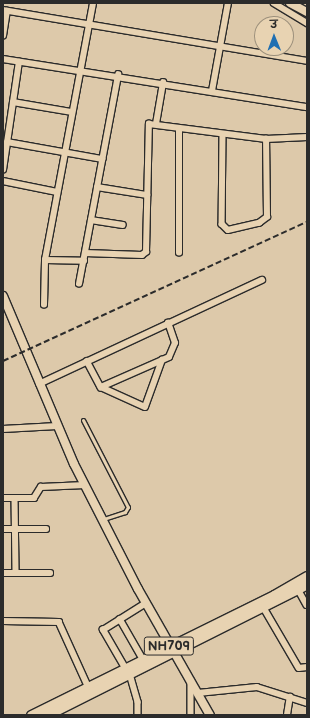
<!DOCTYPE html>
<html>
<head>
<meta charset="utf-8">
<style>
  body { margin:0 }
  #map { position:relative; width:310px; height:718px; overflow:hidden; background:#ddc9aa; font-family:"Balsamiq Sans","Playpen Sans Deva",sans-serif }
  div>[style] { position:absolute }
  .roads { filter:drop-shadow(1px 0 #2b2b2b) drop-shadow(-1px 0 #2b2b2b) drop-shadow(0 1px #2b2b2b) drop-shadow(0 -1px #2b2b2b) }
  .service>* { height:3px; margin:-1.5px; padding:0 1.5px; transform-origin:1.5px; border-radius:1.5px; background:#e8d3b2 }
  .minor>* { height:5.5px; margin:-2.75px; padding:0 2.75px; transform-origin:2.75px; border-radius:2.75px; background:#e8d3b2 }
  .secondary>* { height:8px; margin:-4px; padding:0 4px; transform-origin:4px; border-radius:4px; background:#e8d3b2 }
  .trunk>* { height:9px; margin:-4.5px; padding:0 4.5px; transform-origin:4.5px; border-radius:4.5px; background:#e8d3b2 }
  .rail>* { height:2px; margin-top:-1px; transform-origin:0; background:repeating-linear-gradient(90deg,#2b2b2b 0 6px,transparent 0 9px) }
  span { translate:-50% -50%; white-space:nowrap; text-align:center; line-height:1.15; -webkit-text-stroke:4px #e8d3b2; paint-order:stroke }
  .shield-label span { padding:1px 3px; background:#e8d3b2; border:1px solid; border-radius:3px; -webkit-text-stroke-width:0 }
  .shield-label { font-size:13px; color:#2b2b2b; font-weight:700 }
  .frame { position:absolute; inset:0; border:4px solid #2b2b2b; pointer-events:none }
  .north { position:absolute; left:254px; top:16px; width:40px; height:40px; box-sizing:border-box; background:#e8d3b2; border:1px solid #9c907c; border-radius:50%; rotate:359deg; font-size:11px; font-weight:700; line-height:16px; text-align:center; color:#2b2b2b }
  .north::after { content:''; display:block; margin:auto; width:14px; height:18px; background:#1f6fb2; clip-path:polygon(50% 0,100% 100%,50% 72%,0 100%) }
</style>
</head>
<body>
<div id="map">
  <div class="roads">
    <div class="service">
      <i style="left:83px;top:420px;width:98px;rotate:62.7deg"></i>
      <i style="left:128px;top:507px;width:6px;rotate:121deg"></i>
      <i style="left:125px;top:512px;width:23px;rotate:162deg"></i>
    </div>
    <div class="minor">
      <i style="left:274px;top:3px;width:39px;rotate:31deg"></i>
      <i style="left:3px;top:10px;width:308px;rotate:9.5deg"></i>
      <i style="left:3px;top:36px;width:25px;rotate:-81deg"></i>
      <i style="left:3px;top:59px;width:308px;rotate:9deg"></i>
      <i style="left:212px;top:91px;width:89px;rotate:-79.7deg"></i>
      <i style="left:13px;top:102px;width:60px;rotate:9.6deg"></i>
      <i style="left:156px;top:124px;width:42px;rotate:-80.3deg"></i>
      <i style="left:223px;top:135px;width:89px;rotate:90.6deg"></i>
      <i style="left:222px;top:224px;width:8px;rotate:45deg"></i>
      <i style="left:228px;top:230px;width:32px;rotate:-13deg"></i>
      <i style="left:259px;top:223px;width:10px;rotate:-37deg"></i>
      <i style="left:267px;top:217px;width:78px;rotate:-90.7deg"></i>
      <i style="left:7px;top:142px;width:97px;rotate:10.1deg"></i>
      <i style="left:3px;top:170px;width:109px;rotate:-81.6deg"></i>
      <i style="left:3px;top:181px;width:55px;rotate:11.5deg"></i>
      <i style="left:97px;top:187px;width:51px;rotate:9.1deg"></i>
      <i style="left:91px;top:220px;width:32px;rotate:9deg"></i>
      <i style="left:85px;top:253px;width:57px;rotate:2deg"></i>
      <i style="left:142px;top:255px;width:5px;rotate:-37deg"></i>
      <i style="left:146px;top:252px;width:128px;rotate:-88.7deg"></i>
      <i style="left:149px;top:124px;width:118px;rotate:7.3deg"></i>
      <i style="left:266px;top:139px;width:41px;rotate:-2.8deg"></i>
      <i style="left:179px;top:253px;width:124px;rotate:-90deg"></i>
      <i style="left:45px;top:260px;width:39px;rotate:1deg"></i>
      <i style="left:79px;top:284px;width:213px;rotate:-79.4deg"></i>
      <i style="left:44px;top:305px;width:45px;rotate:-88.7deg"></i>
      <i style="left:45px;top:260px;width:261px;rotate:-79.4deg"></i>
      <i style="left:87px;top:361px;width:30px;rotate:62deg"></i>
      <i style="left:101px;top:387px;width:74px;rotate:-23.8deg"></i>
      <i style="left:169px;top:357px;width:15px;rotate:-67deg"></i>
      <i style="left:175px;top:343px;width:21px;rotate:-109deg"></i>
      <i style="left:39px;top:384px;width:246px;rotate:-25deg"></i>
      <i style="left:101px;top:387px;width:48px;rotate:24.4deg"></i>
      <i style="left:145px;top:407px;width:50px;rotate:-70.1deg"></i>
      <i style="left:3px;top:429px;width:54px;rotate:-3.2deg"></i>
      <i style="left:3px;top:498px;width:31px"></i>
      <i style="left:34px;top:498px;width:13px;rotate:-58deg"></i>
      <i style="left:41px;top:487px;width:44px;rotate:-2.6deg"></i>
      <i style="left:15px;top:498px;width:75px;rotate:89.2deg"></i>
      <i style="left:3px;top:529px;width:43px"></i>
      <i style="left:3px;top:573px;width:47px"></i>
      <i style="left:298px;top:589px;width:18px;rotate:61deg"></i>
      <i style="left:264px;top:608px;width:69px;rotate:59.7deg"></i>
      <i style="left:299px;top:668px;width:8px;rotate:-7deg"></i>
      <i style="left:120px;top:619px;width:46px;rotate:60.1deg"></i>
      <i style="left:3px;top:621px;width:56px;rotate:1deg"></i>
      <i style="left:59px;top:622px;width:70px;rotate:65.6deg"></i>
      <i style="left:125px;top:668px;width:44px;rotate:-120.1deg"></i>
      <i style="left:103px;top:630px;width:51px;rotate:-32.1deg"></i>
      <i style="left:130px;top:674px;width:29px;rotate:74deg"></i>
      <i style="left:138px;top:702px;width:13px;rotate:90deg"></i>
      <i style="left:191px;top:684px;width:31px;rotate:90deg"></i>
      <i style="left:198px;top:693px;width:59px;rotate:-5.8deg"></i>
      <i style="left:257px;top:687px;width:52px;rotate:17.7deg"></i>
      <i style="left:287px;top:715px;width:18px;rotate:-81deg"></i>
    </div>
    <div class="secondary">
      <i style="left:290px;top:3px;width:19px;rotate:28deg"></i>
      <i style="left:3px;top:296px;width:182px;rotate:67.1deg"></i>
      <i style="left:74px;top:464px;width:140px;rotate:62.9deg"></i>
      <i style="left:138px;top:589px;width:145px;rotate:60.3deg"></i>
    </div>
    <div class="trunk">
      <i style="left:31px;top:715px;width:271px;rotate:-26.3deg"></i>
      <i style="left:274px;top:595px;width:38px;rotate:-30deg"></i>
      <i style="left:47px;top:715px;width:291px;rotate:-26.7deg"></i>
    </div>
  </div>
  <div class="rail">
    <i style="left:3px;top:361px;width:334px;rotate:-24.6deg"></i>
  </div>
  <div class="shield-label">
    <span style="left:169px;top:646px">NH709</span>
  </div>
  <div class="frame"></div>
  <div class="north">उ</div>
</div>
</body>
</html>
